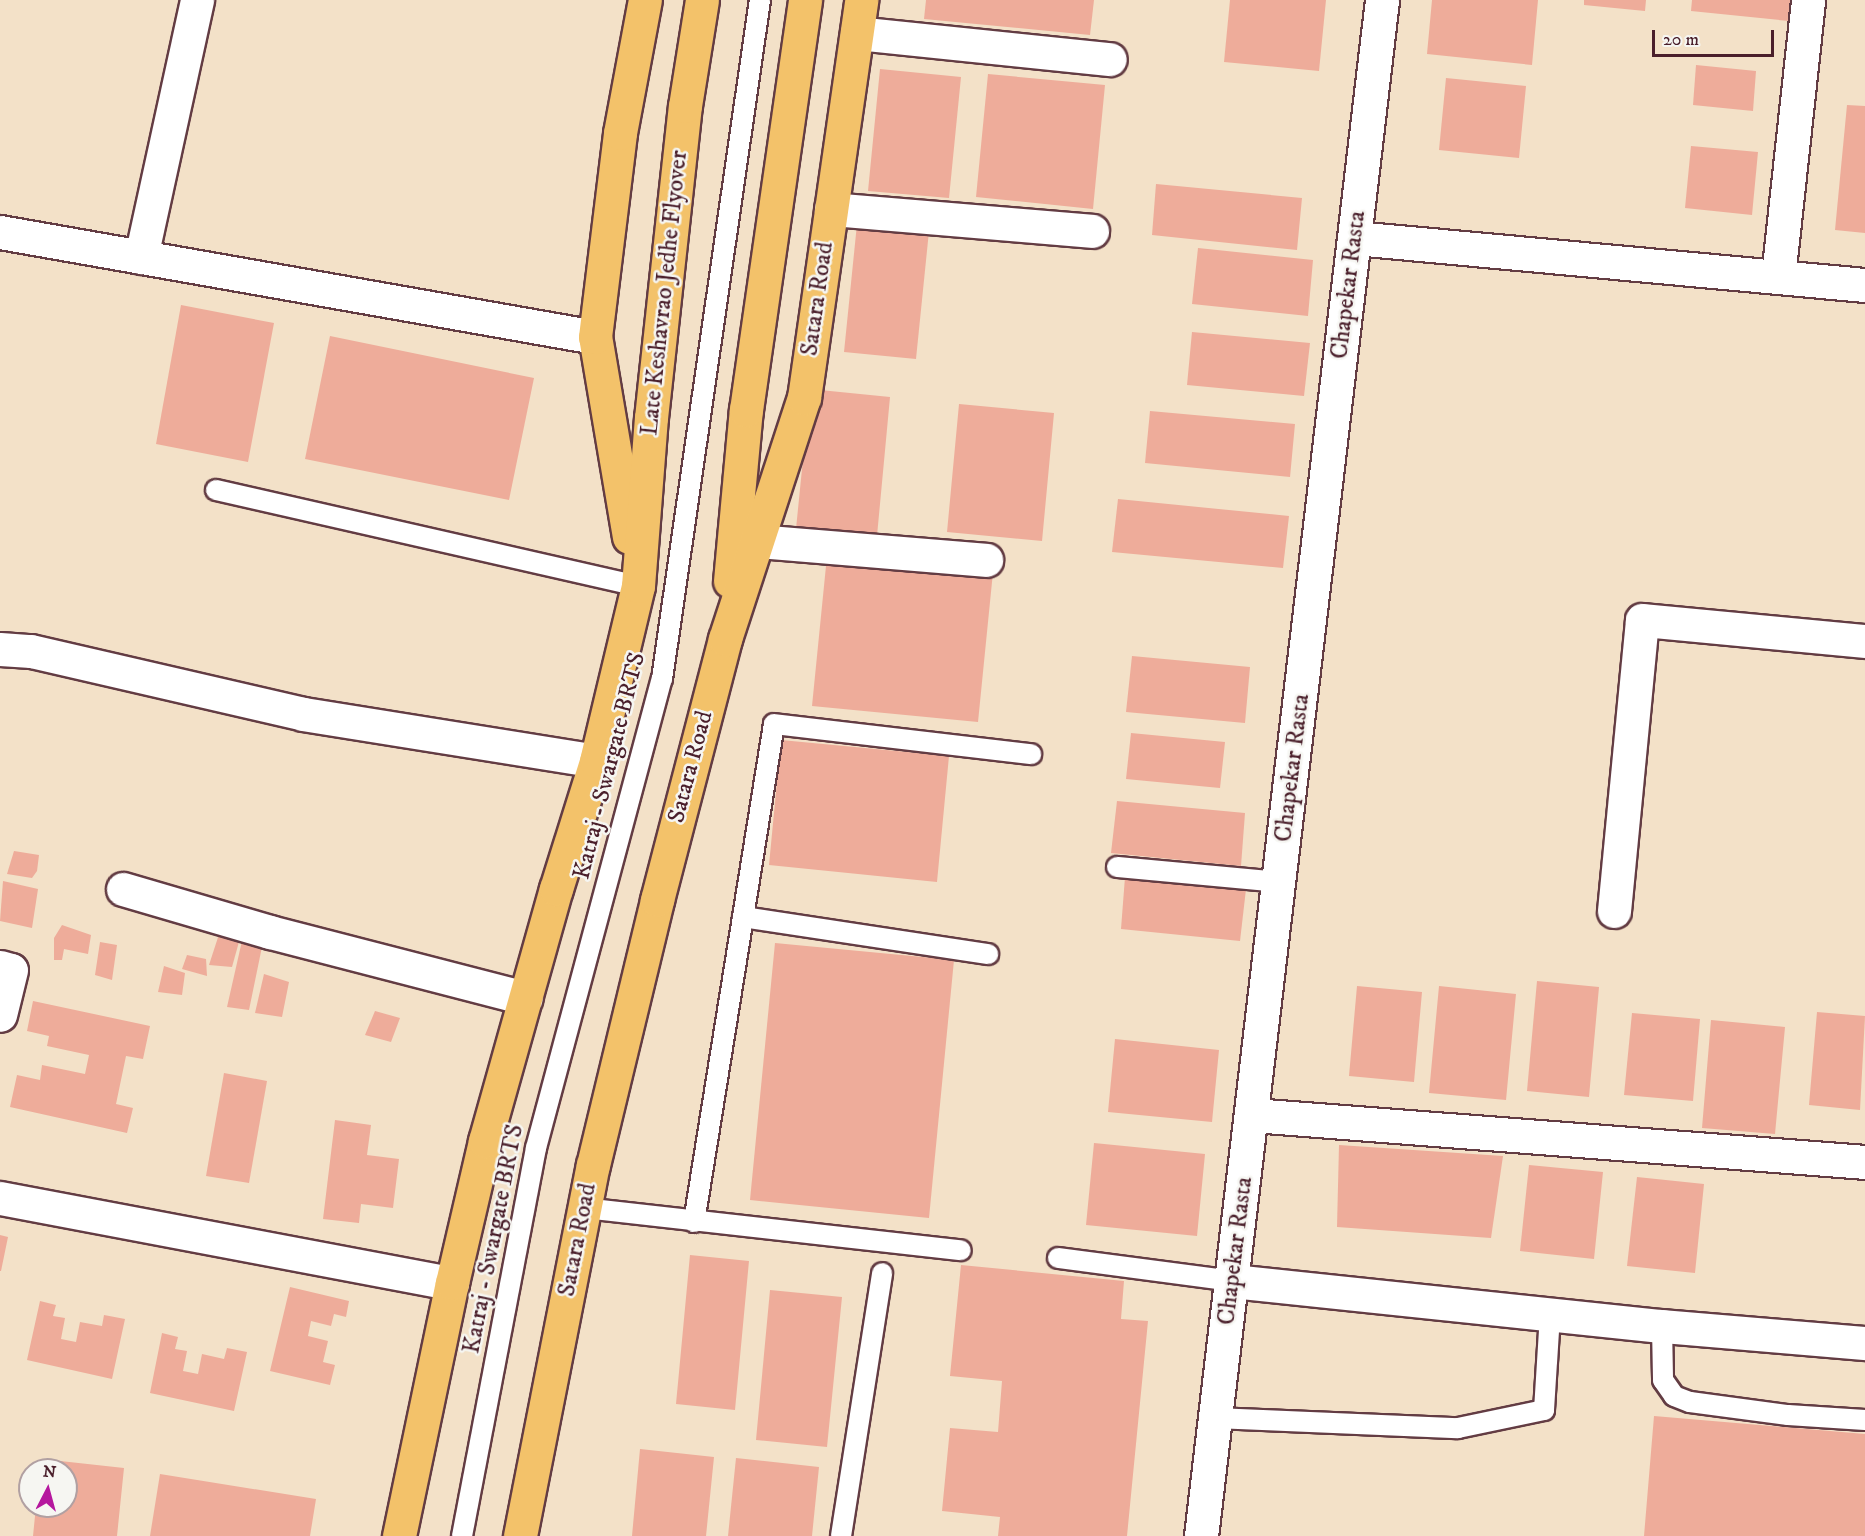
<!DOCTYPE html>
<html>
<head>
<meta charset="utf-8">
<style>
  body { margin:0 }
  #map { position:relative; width:1865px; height:1536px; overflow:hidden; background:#f3e1c8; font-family:"IM FELL DW Pica",serif }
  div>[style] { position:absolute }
  .building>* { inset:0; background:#eeac9a }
  .roads { filter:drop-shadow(2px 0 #633c43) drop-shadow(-2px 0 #633c43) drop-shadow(0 2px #633c43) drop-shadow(0 -2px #633c43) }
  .service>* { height:20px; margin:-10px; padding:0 10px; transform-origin:10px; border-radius:10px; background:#fff }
  .minor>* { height:33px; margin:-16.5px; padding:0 16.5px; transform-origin:16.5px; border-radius:16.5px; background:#fff }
  .trunk>* { height:33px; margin:-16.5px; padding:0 16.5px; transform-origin:16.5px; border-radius:16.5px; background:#f3c26a }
  span { translate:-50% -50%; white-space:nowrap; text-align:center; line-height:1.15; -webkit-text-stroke:5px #f6f6f2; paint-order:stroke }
  .street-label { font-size:24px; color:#4a1f2b }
  .north { position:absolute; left:18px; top:1458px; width:60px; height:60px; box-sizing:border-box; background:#f6f6f2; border:2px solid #b1a0a2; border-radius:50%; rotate:6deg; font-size:16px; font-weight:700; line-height:24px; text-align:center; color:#4a1f2b }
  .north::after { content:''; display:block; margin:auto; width:21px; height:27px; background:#b5179e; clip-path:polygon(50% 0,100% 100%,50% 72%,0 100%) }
  .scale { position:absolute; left:1652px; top:30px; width:122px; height:27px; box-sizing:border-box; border:3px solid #4a1f2b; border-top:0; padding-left:8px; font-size:18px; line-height:21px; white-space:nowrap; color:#4a1f2b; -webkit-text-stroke:4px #f6f6f2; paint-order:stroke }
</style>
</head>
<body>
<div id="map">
  <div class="building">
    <i style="clip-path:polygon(926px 0,1094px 0,1090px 35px,924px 19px)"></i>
    <i style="clip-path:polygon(1230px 0,1326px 0,1319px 71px,1224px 62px)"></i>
    <i style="clip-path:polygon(1432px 0,1538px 0,1532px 65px,1427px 54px)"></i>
    <i style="clip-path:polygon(1584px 0,1646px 0,1645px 11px,1584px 5px)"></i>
    <i style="clip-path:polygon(1692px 0,1791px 0,1789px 21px,1691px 11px)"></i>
    <i style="clip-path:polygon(1696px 65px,1756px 71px,1753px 111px,1693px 105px)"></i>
    <i style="clip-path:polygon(880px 69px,961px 77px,949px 198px,868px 191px)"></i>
    <i style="clip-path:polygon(988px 74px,1105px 85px,1093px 209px,976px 197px)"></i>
    <i style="clip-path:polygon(1446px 78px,1526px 86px,1519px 158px,1439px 150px)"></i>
    <i style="clip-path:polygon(1847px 105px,1865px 106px,1865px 233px,1835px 230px)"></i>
    <i style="clip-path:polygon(1691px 146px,1758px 152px,1752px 215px,1685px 208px)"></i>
    <i style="clip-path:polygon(1156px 184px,1302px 198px,1297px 250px,1152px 235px)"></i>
    <i style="clip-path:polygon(857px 224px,929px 231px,916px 359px,844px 352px)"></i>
    <i style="clip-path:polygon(1198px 248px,1313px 260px,1308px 316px,1192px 304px)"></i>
    <i style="clip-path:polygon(181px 305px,274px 323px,248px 462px,156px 444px)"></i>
    <i style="clip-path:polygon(1192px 332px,1310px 343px,1304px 396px,1187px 385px)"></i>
    <i style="clip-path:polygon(330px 336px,534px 378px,509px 500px,305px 459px)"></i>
    <i style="clip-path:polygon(810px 389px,890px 397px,877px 536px,796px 529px)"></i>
    <i style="clip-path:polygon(959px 404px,1054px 413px,1042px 541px,947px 532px)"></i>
    <i style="clip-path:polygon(1150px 411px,1295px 424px,1290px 477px,1145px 463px)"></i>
    <i style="clip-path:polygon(1118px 499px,1289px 516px,1283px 568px,1112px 552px)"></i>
    <i style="clip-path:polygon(827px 556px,993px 572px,978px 722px,812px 706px)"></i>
    <i style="clip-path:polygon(1132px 656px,1250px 667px,1245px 723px,1126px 712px)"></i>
    <i style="clip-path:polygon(1131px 733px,1225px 742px,1220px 788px,1126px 779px)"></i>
    <i style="clip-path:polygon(781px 740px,949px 756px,937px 882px,769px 865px)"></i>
    <i style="clip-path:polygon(1117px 801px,1245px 813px,1241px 866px,1111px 853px)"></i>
    <i style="clip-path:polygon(14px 851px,39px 855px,37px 871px,32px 878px,7px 874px)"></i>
    <i style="clip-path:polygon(1125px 877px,1246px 889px,1240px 941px,1121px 929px)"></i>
    <i style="clip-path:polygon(3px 881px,38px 889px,32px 928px,0 921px)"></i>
    <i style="clip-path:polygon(62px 925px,91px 935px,88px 954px,64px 949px,62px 960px,54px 960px,54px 938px)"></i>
    <i style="clip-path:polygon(222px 925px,242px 931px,232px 967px,209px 965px)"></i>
    <i style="clip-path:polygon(244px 932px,264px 937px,249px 1010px,227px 1007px)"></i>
    <i style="clip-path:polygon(100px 942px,117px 945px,112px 980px,95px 975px)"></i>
    <i style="clip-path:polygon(775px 943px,954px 960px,929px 1218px,750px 1200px)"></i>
    <i style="clip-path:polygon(187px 955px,206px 959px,207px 976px,182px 969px)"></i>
    <i style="clip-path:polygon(164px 966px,185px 973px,182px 995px,158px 992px)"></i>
    <i style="clip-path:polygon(264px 974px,289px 982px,282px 1017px,255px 1013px)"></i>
    <i style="clip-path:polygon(1537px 981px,1599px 987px,1589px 1097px,1527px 1091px)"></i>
    <i style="clip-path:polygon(1357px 986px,1422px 992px,1414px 1082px,1349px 1076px)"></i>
    <i style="clip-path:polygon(1439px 986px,1516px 994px,1506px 1100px,1429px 1093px)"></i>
    <i style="clip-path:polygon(33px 1001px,150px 1026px,143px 1059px,126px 1056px,116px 1104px,133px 1108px,127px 1133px,10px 1107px,17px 1075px,40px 1080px,42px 1065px,85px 1074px,89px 1055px,47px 1046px,49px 1036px,27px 1031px)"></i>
    <i style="clip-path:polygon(375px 1011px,400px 1018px,391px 1042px,365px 1035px)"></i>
    <i style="clip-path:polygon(1817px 1012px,1865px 1016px,1860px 1110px,1809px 1105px)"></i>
    <i style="clip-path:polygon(1632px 1013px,1700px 1019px,1693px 1101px,1624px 1095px)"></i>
    <i style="clip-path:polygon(1711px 1020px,1785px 1027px,1775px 1134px,1702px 1128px)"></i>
    <i style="clip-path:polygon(1115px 1039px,1219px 1050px,1212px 1122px,1108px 1112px)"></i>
    <i style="clip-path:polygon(224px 1073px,267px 1081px,249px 1183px,206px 1176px)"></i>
    <i style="clip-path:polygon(335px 1120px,371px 1125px,367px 1155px,399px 1159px,393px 1208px,361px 1204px,359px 1223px,323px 1219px)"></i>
    <i style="clip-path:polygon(1094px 1143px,1205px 1154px,1197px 1236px,1086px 1225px)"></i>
    <i style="clip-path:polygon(1339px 1145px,1503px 1156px,1491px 1238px,1337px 1227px)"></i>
    <i style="clip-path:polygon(1529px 1165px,1603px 1172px,1594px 1259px,1520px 1251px)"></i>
    <i style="clip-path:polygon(1637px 1177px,1704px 1184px,1695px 1273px,1627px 1266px)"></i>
    <i style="clip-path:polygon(0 1235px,8px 1237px,1px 1271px,0 1271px)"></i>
    <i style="clip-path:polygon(690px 1255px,749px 1261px,735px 1410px,676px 1404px)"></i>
    <i style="clip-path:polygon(961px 1265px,1124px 1281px,1121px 1319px,1148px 1321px,1127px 1536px,998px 1536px,1000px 1517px,942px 1511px,950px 1428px,998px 1432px,1002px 1381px,950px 1376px)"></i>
    <i style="clip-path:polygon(290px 1287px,349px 1301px,346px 1317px,334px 1314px,331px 1326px,311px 1321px,308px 1336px,328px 1341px,323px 1362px,335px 1365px,330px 1385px,270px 1371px)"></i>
    <i style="clip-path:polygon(770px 1290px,842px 1297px,827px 1447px,756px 1440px)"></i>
    <i style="clip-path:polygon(40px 1301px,56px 1305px,53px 1316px,65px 1318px,61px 1339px,76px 1342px,80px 1322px,102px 1326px,104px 1315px,125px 1319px,112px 1379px,27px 1360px)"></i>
    <i style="clip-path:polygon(162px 1333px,178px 1337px,175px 1349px,187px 1351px,183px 1371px,198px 1374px,202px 1354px,224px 1359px,227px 1348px,247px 1352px,234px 1411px,150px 1393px)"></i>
    <i style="clip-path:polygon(1654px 1416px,1865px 1434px,1865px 1536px,1644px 1536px)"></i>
    <i style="clip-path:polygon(640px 1449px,714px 1457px,706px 1536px,632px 1536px)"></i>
    <i style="clip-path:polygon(736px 1458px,819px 1467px,812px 1536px,728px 1536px)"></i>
    <i style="clip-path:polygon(42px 1459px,124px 1468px,117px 1536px,33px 1536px,36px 1506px,66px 1506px,66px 1470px,40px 1470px)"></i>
    <i style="clip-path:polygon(160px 1474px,316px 1499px,310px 1536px,150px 1536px)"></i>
  </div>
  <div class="roads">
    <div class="service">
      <i style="left:216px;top:490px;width:433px;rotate:12.8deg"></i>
      <i style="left:1117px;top:867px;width:164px;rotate:5.3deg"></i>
      <i style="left:743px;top:917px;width:248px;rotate:8.6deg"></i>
      <i style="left:584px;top:1208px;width:379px;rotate:6.4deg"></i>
      <i style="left:694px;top:1222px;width:504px;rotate:-80.87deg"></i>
      <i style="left:774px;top:724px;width:259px;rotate:6.7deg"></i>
      <i style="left:1058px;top:1258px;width:176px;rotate:7.5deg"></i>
      <i style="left:1662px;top:1326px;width:54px;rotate:88.9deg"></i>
      <i style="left:1663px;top:1380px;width:19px;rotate:55deg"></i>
      <i style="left:1674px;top:1396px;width:17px;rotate:21deg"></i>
      <i style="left:1690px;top:1402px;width:99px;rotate:7.6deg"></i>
      <i style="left:1788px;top:1415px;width:77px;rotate:3.7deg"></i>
      <i style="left:1215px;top:1418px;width:243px;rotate:2.4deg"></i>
      <i style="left:1458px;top:1428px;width:88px;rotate:-11.8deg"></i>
      <i style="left:1544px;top:1410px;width:95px;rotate:-86.4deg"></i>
      <i style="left:462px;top:1536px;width:395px;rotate:-79.2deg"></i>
      <i style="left:536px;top:1148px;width:486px;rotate:-75deg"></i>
      <i style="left:662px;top:679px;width:686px;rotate:-81.79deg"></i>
      <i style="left:841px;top:1536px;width:266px;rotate:-81.1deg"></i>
    </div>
    <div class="minor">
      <i style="left:857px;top:33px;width:254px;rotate:5.9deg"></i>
      <i style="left:831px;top:209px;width:262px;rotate:4.8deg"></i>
      <i style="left:0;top:232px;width:604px;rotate:10.01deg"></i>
      <i style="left:1355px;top:238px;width:512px;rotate:5.27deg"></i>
      <i style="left:141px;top:257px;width:263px;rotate:-77.7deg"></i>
      <i style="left:1778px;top:277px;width:279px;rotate:-83.8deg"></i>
      <i style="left:757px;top:541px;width:230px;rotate:4.7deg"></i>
      <i style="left:0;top:649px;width:31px;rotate:4deg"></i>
      <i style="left:31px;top:651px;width:279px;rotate:13deg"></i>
      <i style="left:303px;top:714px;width:297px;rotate:9.1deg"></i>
      <i style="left:123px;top:889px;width:153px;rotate:16.3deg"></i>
      <i style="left:270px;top:932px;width:264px;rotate:14.5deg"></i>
      <i style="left:1614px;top:911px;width:292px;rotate:-84.5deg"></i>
      <i style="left:1642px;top:620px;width:224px;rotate:5.4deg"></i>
      <i style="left:0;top:967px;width:11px;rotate:15deg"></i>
      <i style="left:11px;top:970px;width:46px;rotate:103.7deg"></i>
      <i style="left:1252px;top:1115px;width:615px;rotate:4.38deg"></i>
      <i style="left:0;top:1198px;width:460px;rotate:10.7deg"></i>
      <i style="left:1232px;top:1281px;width:432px;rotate:6deg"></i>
      <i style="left:1662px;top:1326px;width:204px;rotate:4.8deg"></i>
      <i style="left:1201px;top:1536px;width:1547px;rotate:-83.28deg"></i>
    </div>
    <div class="trunk">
      <i style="left:629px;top:537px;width:203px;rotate:-99.6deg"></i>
      <i style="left:595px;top:337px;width:206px;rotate:-83deg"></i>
      <i style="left:620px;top:133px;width:135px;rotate:-79.4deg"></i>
      <i style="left:730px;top:581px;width:172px;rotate:-84.7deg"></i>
      <i style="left:746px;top:410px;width:414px;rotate:-81.8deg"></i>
      <i style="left:399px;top:1536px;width:258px;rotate:-78.2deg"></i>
      <i style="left:452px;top:1283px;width:146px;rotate:-76.9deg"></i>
      <i style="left:485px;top:1141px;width:262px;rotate:-74.3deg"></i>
      <i style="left:556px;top:889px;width:134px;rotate:-72.6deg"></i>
      <i style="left:596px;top:761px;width:180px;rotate:-76.5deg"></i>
      <i style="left:638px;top:586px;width:169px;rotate:-85.6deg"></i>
      <i style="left:651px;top:418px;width:314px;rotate:-83.8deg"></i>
      <i style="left:685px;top:106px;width:107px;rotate:-80.9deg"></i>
      <i style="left:520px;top:1536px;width:378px;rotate:-78.9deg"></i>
      <i style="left:593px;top:1165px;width:273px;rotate:-76.4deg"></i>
      <i style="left:657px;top:900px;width:270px;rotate:-75.4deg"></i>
      <i style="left:725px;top:639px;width:254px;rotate:-71.9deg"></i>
      <i style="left:804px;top:398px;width:402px;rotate:-81.8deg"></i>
    </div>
  </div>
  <div class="street-label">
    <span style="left:1349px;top:285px;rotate:-83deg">Chapekar Rasta</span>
    <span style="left:665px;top:293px;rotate:-84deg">Late Keshavrao Jedhe Flyover</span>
    <span style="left:818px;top:299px;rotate:-82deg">Satara Road</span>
    <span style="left:610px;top:766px;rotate:-76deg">Katraj - Swargate BRTS</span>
    <span style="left:691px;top:767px;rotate:-75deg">Satara Road</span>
    <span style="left:1293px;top:768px;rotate:-83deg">Chapekar Rasta</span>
    <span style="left:494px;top:1239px;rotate:-79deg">Katraj - Swargate BRTS</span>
    <span style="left:578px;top:1240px;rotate:-79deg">Satara Road</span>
    <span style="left:1236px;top:1251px;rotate:-83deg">Chapekar Rasta</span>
  </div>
  <div class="north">N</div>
  <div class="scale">20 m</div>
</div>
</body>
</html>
